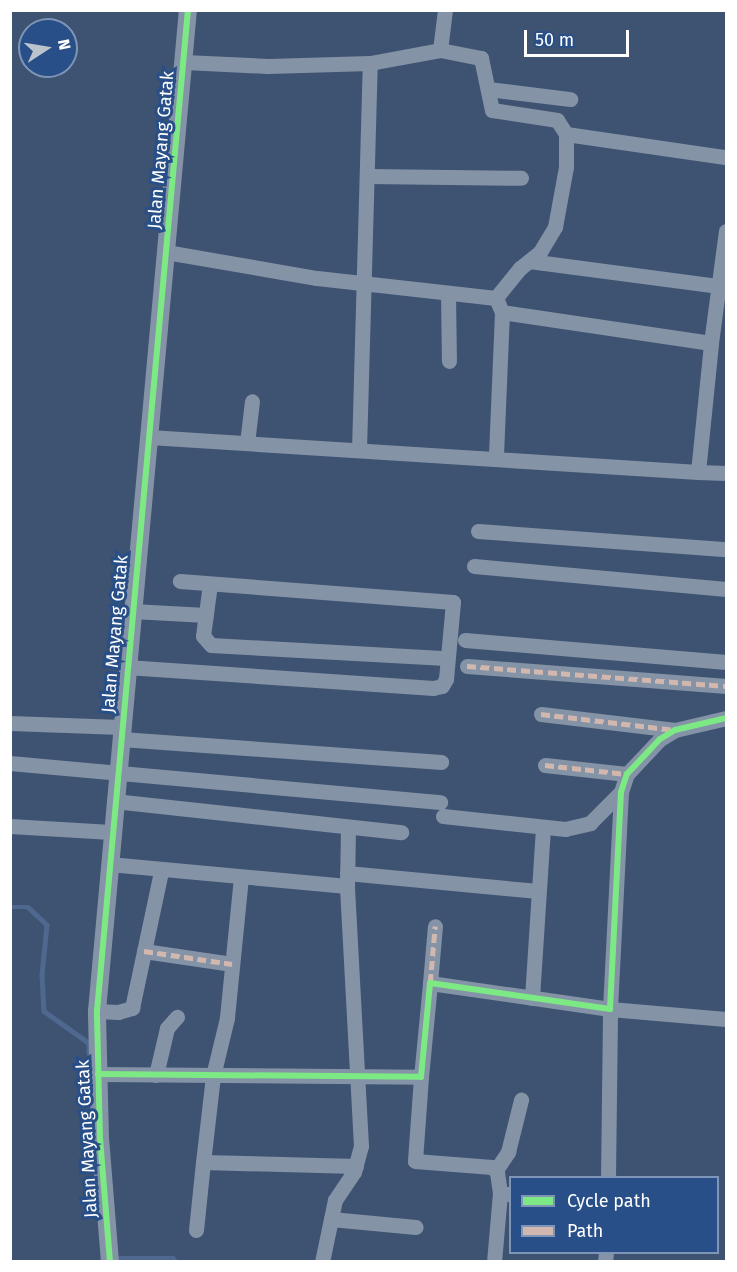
<!DOCTYPE html>
<html>
<head>
<meta charset="utf-8">
<style>
  body { margin:0 }
  #map { position:relative; width:737px; height:1272px; overflow:hidden; background:#3e5371; font-family:"Fira Sans",sans-serif }
  div>[style] { position:absolute }
  .stream>* { height:4.5px; margin:-2.25px; padding:0 2.25px; transform-origin:2.25px; border-radius:2.25px; background:#4e688f }
  .minor>* { height:15px; margin:-7.5px; padding:0 7.5px; transform-origin:7.5px; border-radius:7.5px; background:#8593a7 }
  .tertiary>* { height:18px; margin:-9px; padding:0 9px; transform-origin:9px; border-radius:9px; background:#8593a7 }
  .quiet>* { height:4.5px; margin-top:-2.25px; transform-origin:0; background:repeating-linear-gradient(90deg,#d1b7ad 0 9px,transparent 0 13.5px) }
  .cycleway>* { height:6px; margin:-3px; padding:0 3px; transform-origin:3px; border-radius:3px; background:#7ce984 }
  span { translate:-50% -50%; white-space:nowrap; text-align:center; line-height:1.15; -webkit-text-stroke:6px #284f87; paint-order:stroke }
  .street-label { font-size:18px; color:#fff }
  .frame { position:absolute; inset:0; border:12px solid #fff; pointer-events:none }
  .legend { position:absolute; left:509px; top:1176px; width:210px; height:78px; box-sizing:border-box; background:#284f87; border:2px solid #7e95b7; margin:0; padding:8px 10px; list-style:none; font-size:18px; color:#fff }
  .legend li { display:flex; align-items:center; gap:12px; height:30px }
  .legend b { width:30px; border:2px solid #7e95b7 }
  .north { position:absolute; left:18px; top:18px; width:60px; height:60px; box-sizing:border-box; background:#284f87; border:2px solid #7e95b7; border-radius:50%; rotate:78deg; font-size:16px; font-weight:700; line-height:24px; text-align:center; color:#fff }
  .north::after { content:''; display:block; margin:auto; width:21px; height:27px; background:#bbc3cd; clip-path:polygon(50% 0,100% 100%,50% 72%,0 100%) }
  .scale { position:absolute; left:524px; top:30px; width:105px; height:27px; box-sizing:border-box; border:3px solid #fff; border-top:0; padding-left:8px; font-size:18px; line-height:21px; white-space:nowrap; color:#fff; -webkit-text-stroke:4px #284f87; paint-order:stroke }
</style>
</head>
<body>
<div id="map">
  <div class="stream">
    <i style="left:10px;top:907px;width:18px"></i>
    <i style="left:28px;top:907px;width:26px;rotate:43deg"></i>
    <i style="left:47px;top:925px;width:50px;rotate:95.7deg"></i>
    <i style="left:42px;top:975px;width:36px;rotate:87deg"></i>
    <i style="left:44px;top:1011px;width:55px;rotate:35.4deg"></i>
    <i style="left:89px;top:1043px;width:10px;rotate:90deg"></i>
    <i style="left:113px;top:1258px;width:60px"></i>
    <i style="left:173px;top:1258px;width:5px;rotate:53deg"></i>
  </div>
  <div class="minor">
    <i style="left:440px;top:50px;width:40px;rotate:-82.9deg"></i>
    <i style="left:184px;top:62px;width:84px;rotate:2.7deg"></i>
    <i style="left:268px;top:66px;width:102px;rotate:-1.7deg"></i>
    <i style="left:370px;top:63px;width:71px;rotate:-10.5deg"></i>
    <i style="left:440px;top:50px;width:42px;rotate:11deg"></i>
    <i style="left:481px;top:58px;width:53px;rotate:78.1deg"></i>
    <i style="left:492px;top:110px;width:66px;rotate:8.7deg"></i>
    <i style="left:557px;top:120px;width:17px;rotate:57deg"></i>
    <i style="left:566px;top:134px;width:33px;rotate:90deg"></i>
    <i style="left:566px;top:167px;width:61px;rotate:100.4deg"></i>
    <i style="left:555px;top:227px;width:29px;rotate:121deg"></i>
    <i style="left:540px;top:252px;width:26px;rotate:141deg"></i>
    <i style="left:520px;top:268px;width:38px;rotate:129deg"></i>
    <i style="left:488px;top:89px;width:83px;rotate:7deg"></i>
    <i style="left:566px;top:134px;width:159px;rotate:8.3deg"></i>
    <i style="left:368px;top:176px;width:153px;rotate:0.7deg"></i>
    <i style="left:166px;top:252px;width:153px;rotate:9.8deg"></i>
    <i style="left:317px;top:278px;width:180px;rotate:6.4deg"></i>
    <i style="left:496px;top:298px;width:15px;rotate:67deg"></i>
    <i style="left:502px;top:312px;width:145px;rotate:92.4deg"></i>
    <i style="left:529px;top:261px;width:192px;rotate:7.5deg"></i>
    <i style="left:448px;top:293px;width:68px;rotate:89.2deg"></i>
    <i style="left:711px;top:343px;width:113px;rotate:-82.4deg"></i>
    <i style="left:149px;top:437px;width:550px;rotate:3.65deg"></i>
    <i style="left:698px;top:472px;width:130px;rotate:-84.2deg"></i>
    <i style="left:711px;top:343px;width:211px;rotate:-171.6deg"></i>
    <i style="left:247px;top:443px;width:42px;rotate:-83.2deg"></i>
    <i style="left:359px;top:450px;width:387px;rotate:-88.4deg"></i>
    <i style="left:698px;top:472px;width:28px;rotate:2deg"></i>
    <i style="left:478px;top:531px;width:249px;rotate:4.2deg"></i>
    <i style="left:474px;top:566px;width:253px;rotate:5.2deg"></i>
    <i style="left:210px;top:584px;width:52px;rotate:97.7deg"></i>
    <i style="left:203px;top:636px;width:12px;rotate:48deg"></i>
    <i style="left:211px;top:645px;width:235px;rotate:3.2deg"></i>
    <i style="left:132px;top:611px;width:74px;rotate:3.1deg"></i>
    <i style="left:465px;top:640px;width:262px;rotate:4.8deg"></i>
    <i style="left:467px;top:666px;width:260px;rotate:4.4deg"></i>
    <i style="left:126px;top:667px;width:308px;rotate:3.9deg"></i>
    <i style="left:433px;top:688px;width:9px;rotate:-13deg"></i>
    <i style="left:442px;top:686px;width:8px;rotate:-60deg"></i>
    <i style="left:446px;top:679px;width:77px;rotate:-84.8deg"></i>
    <i style="left:453px;top:602px;width:274px;rotate:-175.6deg"></i>
    <i style="left:541px;top:714px;width:135px;rotate:6.8deg"></i>
    <i style="left:10px;top:723px;width:111px;rotate:2.1deg"></i>
    <i style="left:121px;top:739px;width:321px;rotate:4.1deg"></i>
    <i style="left:10px;top:763px;width:432px;rotate:5.2deg"></i>
    <i style="left:545px;top:765px;width:82px;rotate:6.3deg"></i>
    <i style="left:114px;top:801px;width:289px;rotate:6.2deg"></i>
    <i style="left:443px;top:816px;width:123px;rotate:6.1deg"></i>
    <i style="left:565px;top:829px;width:26px;rotate:-13deg"></i>
    <i style="left:590px;top:823px;width:44px;rotate:-45deg"></i>
    <i style="left:10px;top:826px;width:101px;rotate:3.4deg"></i>
    <i style="left:109px;top:864px;width:239px;rotate:5.3deg"></i>
    <i style="left:347px;top:873px;width:192px;rotate:5.4deg"></i>
    <i style="left:241px;top:877px;width:142px;rotate:95.7deg"></i>
    <i style="left:227px;top:1018px;width:60px;rotate:103.6deg"></i>
    <i style="left:213px;top:1076px;width:87px;rotate:96.6deg"></i>
    <i style="left:203px;top:1162px;width:153px;rotate:1.5deg"></i>
    <i style="left:144px;top:951px;width:89px;rotate:8.4deg"></i>
    <i style="left:430px;top:983px;width:57px;rotate:-85deg"></i>
    <i style="left:532px;top:998px;width:170px;rotate:-86.3deg"></i>
    <i style="left:97px;top:1011px;width:21px;rotate:3deg"></i>
    <i style="left:118px;top:1012px;width:15px;rotate:-16deg"></i>
    <i style="left:132px;top:1008px;width:140px;rotate:-78deg"></i>
    <i style="left:98px;top:1074px;width:323px;rotate:0.5deg"></i>
    <i style="left:421px;top:1077px;width:94px;rotate:-84.5deg"></i>
    <i style="left:430px;top:983px;width:182px;rotate:8.2deg"></i>
    <i style="left:610px;top:1009px;width:217px;rotate:-87.1deg"></i>
    <i style="left:621px;top:792px;width:19px;rotate:-72deg"></i>
    <i style="left:627px;top:774px;width:48px;rotate:-46.7deg"></i>
    <i style="left:660px;top:739px;width:17px;rotate:-31deg"></i>
    <i style="left:675px;top:730px;width:52px;rotate:-13.2deg"></i>
    <i style="left:156px;top:1075px;width:48px;rotate:-76.8deg"></i>
    <i style="left:167px;top:1028px;width:15px;rotate:-48deg"></i>
    <i style="left:421px;top:1077px;width:84px;rotate:94.1deg"></i>
    <i style="left:415px;top:1161px;width:77px;rotate:4.5deg"></i>
    <i style="left:492px;top:1167px;width:7px;rotate:45deg"></i>
    <i style="left:497px;top:1172px;width:22px;rotate:82deg"></i>
    <i style="left:500px;top:1194px;width:10px"></i>
    <i style="left:496px;top:1170px;width:22px;rotate:-56deg"></i>
    <i style="left:508px;top:1152px;width:54px;rotate:-76deg"></i>
    <i style="left:608px;top:1178px;width:169px;rotate:-89.3deg"></i>
    <i style="left:610px;top:1009px;width:116px;rotate:4.9deg"></i>
    <i style="left:331px;top:1219px;width:85px;rotate:5.4deg"></i>
    <i style="left:196px;top:1230px;width:68px;rotate:-84.1deg"></i>
    <i style="left:322px;top:1262px;width:63px;rotate:-78.2deg"></i>
    <i style="left:335px;top:1200px;width:34px;rotate:-56deg"></i>
    <i style="left:354px;top:1172px;width:27px;rotate:-75deg"></i>
    <i style="left:361px;top:1146px;width:260px;rotate:-93.1deg"></i>
    <i style="left:347px;top:886px;width:58px;rotate:-89deg"></i>
    <i style="left:494px;top:1262px;width:68px;rotate:-85deg"></i>
    <i style="left:605px;top:1262px;width:10px;rotate:-84deg"></i>
  </div>
  <div class="tertiary">
    <i style="left:110px;top:1262px;width:124px;rotate:-94.6deg"></i>
    <i style="left:100px;top:1138px;width:127px;rotate:-91.4deg"></i>
    <i style="left:97px;top:1011px;width:1005px;rotate:-84.81deg"></i>
  </div>
  <div class="quiet">
    <i style="left:467px;top:666px;width:260px;rotate:4.4deg"></i>
    <i style="left:541px;top:714px;width:135px;rotate:6.8deg"></i>
    <i style="left:545px;top:765px;width:82px;rotate:6.3deg"></i>
    <i style="left:144px;top:951px;width:89px;rotate:8.4deg"></i>
    <i style="left:430px;top:983px;width:57px;rotate:-85deg"></i>
  </div>
  <div class="cycleway">
    <i style="left:98px;top:1074px;width:323px;rotate:0.5deg"></i>
    <i style="left:421px;top:1077px;width:94px;rotate:-84.5deg"></i>
    <i style="left:430px;top:983px;width:182px;rotate:8.2deg"></i>
    <i style="left:610px;top:1009px;width:217px;rotate:-87.1deg"></i>
    <i style="left:621px;top:792px;width:19px;rotate:-72deg"></i>
    <i style="left:627px;top:774px;width:48px;rotate:-46.7deg"></i>
    <i style="left:660px;top:739px;width:17px;rotate:-31deg"></i>
    <i style="left:675px;top:730px;width:52px;rotate:-13.2deg"></i>
    <i style="left:110px;top:1262px;width:124px;rotate:-94.6deg"></i>
    <i style="left:100px;top:1138px;width:127px;rotate:-91.4deg"></i>
    <i style="left:97px;top:1011px;width:1005px;rotate:-84.81deg"></i>
  </div>
  <div class="street-label">
    <span style="left:161px;top:150px;rotate:-85deg">Jalan Mayang Gatak</span>
    <span style="left:115px;top:634px;rotate:-85deg">Jalan Mayang Gatak</span>
    <span style="left:87px;top:1139px;rotate:-93deg">Jalan Mayang Gatak</span>
  </div>
  <div class="frame"></div>
  <ul class="legend">
  <li><b style="height:8px;background:#7ce984"></b>Cycle path</li>
  <li><b style="height:8px;background:#d1b7ad"></b>Path</li>
  </ul>
  <div class="north">N</div>
  <div class="scale">50 m</div>
</div>
</body>
</html>
